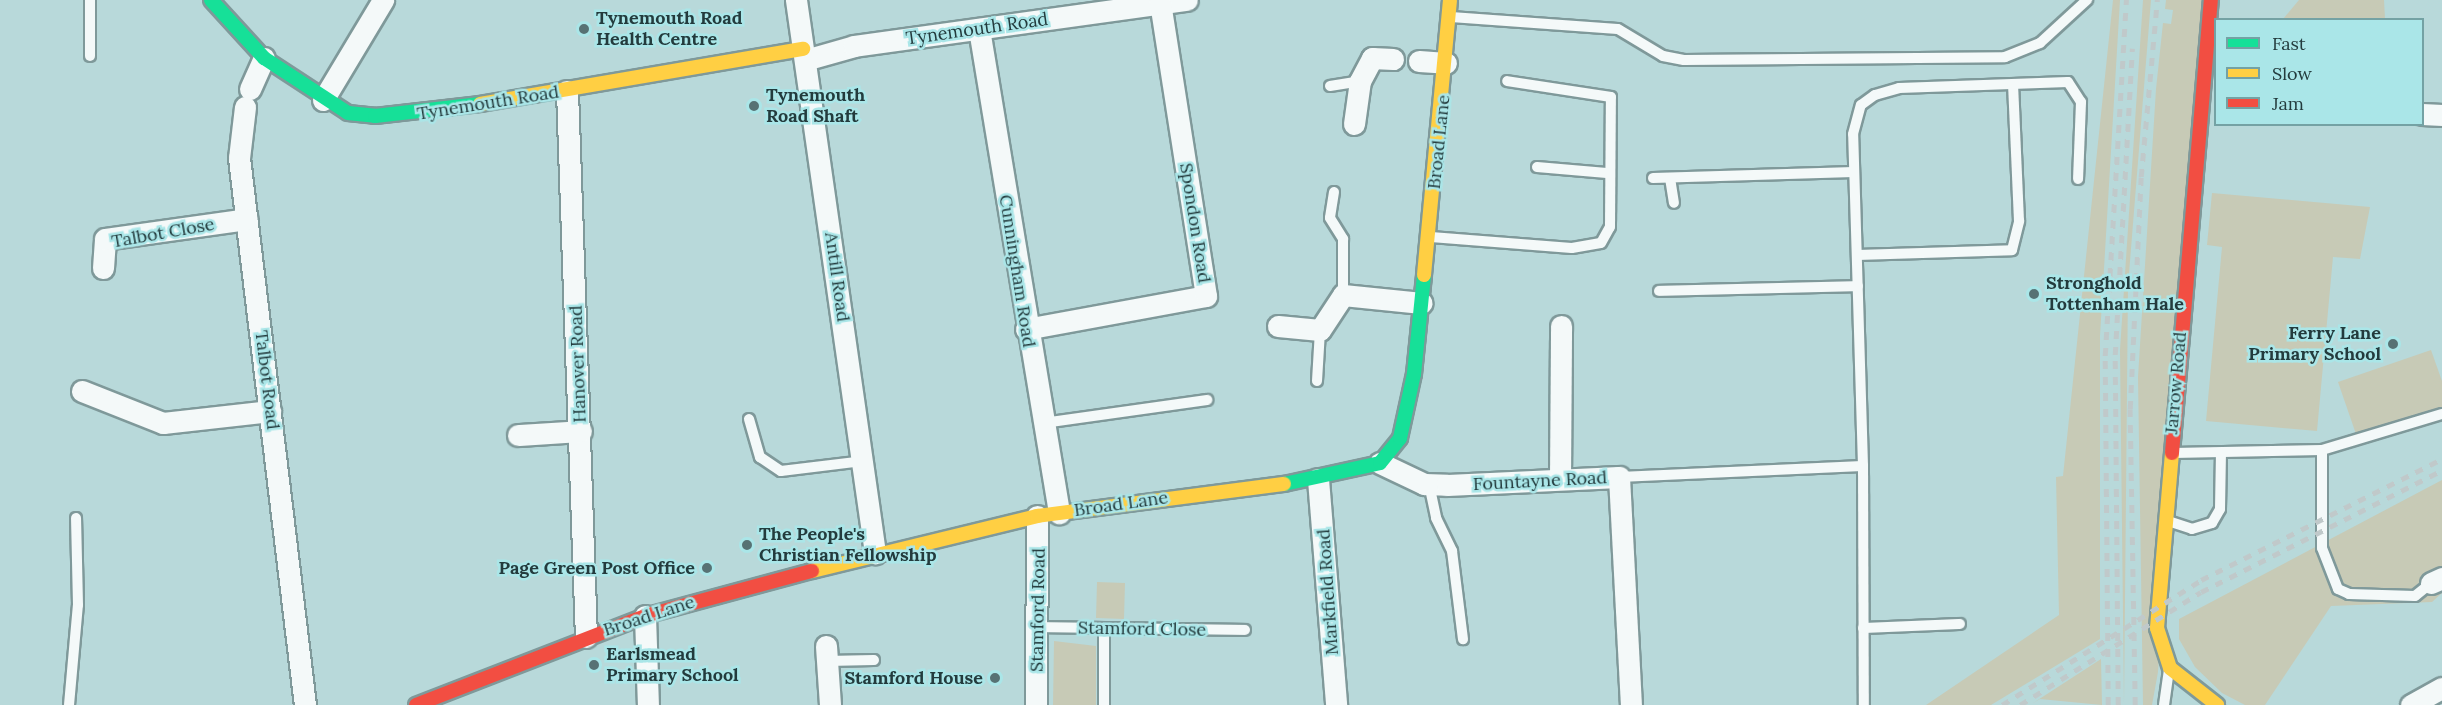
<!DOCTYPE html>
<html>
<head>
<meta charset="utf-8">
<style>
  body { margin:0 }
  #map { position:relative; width:2442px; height:705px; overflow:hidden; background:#b8d9da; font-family:Lora,serif }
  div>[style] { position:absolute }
  .green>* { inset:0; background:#c7cab6 }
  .roads { filter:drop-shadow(2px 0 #7f999a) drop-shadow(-2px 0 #7f999a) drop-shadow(0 2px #7f999a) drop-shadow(0 -2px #7f999a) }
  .lane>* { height:10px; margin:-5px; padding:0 5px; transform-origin:5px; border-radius:5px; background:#f4f9f9 }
  .street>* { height:21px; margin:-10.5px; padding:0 10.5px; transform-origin:10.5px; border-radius:10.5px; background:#f4f9f9 }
  .fast>* { height:14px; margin:-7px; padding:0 7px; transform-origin:7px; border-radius:7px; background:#16e098 }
  .slow>* { height:14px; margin:-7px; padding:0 7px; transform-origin:7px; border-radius:7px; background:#ffcf43 }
  .jam>* { height:14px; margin:-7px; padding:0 7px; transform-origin:7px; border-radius:7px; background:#f24e42 }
  .rail>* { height:4.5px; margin-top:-2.25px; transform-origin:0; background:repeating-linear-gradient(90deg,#c0c9ca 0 8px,transparent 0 16px) }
  .dots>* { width:16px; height:16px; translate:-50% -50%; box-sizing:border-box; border:3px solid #aae6e8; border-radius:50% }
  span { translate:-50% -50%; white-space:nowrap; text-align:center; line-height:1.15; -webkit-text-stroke:5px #aae6e8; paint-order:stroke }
  .poi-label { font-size:18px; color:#233b3d; font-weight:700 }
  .left { translate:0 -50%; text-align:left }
  .right { translate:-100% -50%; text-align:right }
  .street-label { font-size:18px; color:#233b3d }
  .legend { position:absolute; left:2214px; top:18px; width:210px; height:108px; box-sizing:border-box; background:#aae6e8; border:2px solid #74a2a4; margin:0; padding:8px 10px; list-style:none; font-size:18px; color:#233b3d }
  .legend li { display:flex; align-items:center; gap:12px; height:30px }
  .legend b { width:30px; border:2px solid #74a2a4 }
</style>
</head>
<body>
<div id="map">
  <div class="green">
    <i style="clip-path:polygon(2113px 0,2120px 0,2100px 336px,2100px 639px,1991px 705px,1926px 705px,2059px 615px,2056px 477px,2063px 476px)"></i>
    <i style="clip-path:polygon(2143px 0,2151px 0,2128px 286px,2124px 705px,2120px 350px)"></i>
    <i style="clip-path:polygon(2166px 0,2204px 0,2158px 672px,2152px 705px,2143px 705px,2138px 377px,2156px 89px,2163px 23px,2171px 24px,2173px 10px,2165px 9px)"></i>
    <i style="clip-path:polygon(2299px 0,2384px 0,2385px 19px,2283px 19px)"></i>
    <i style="clip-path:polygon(2212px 193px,2370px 207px,2360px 259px,2333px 257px,2317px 431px,2206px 421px,2222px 247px,2207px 245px)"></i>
    <i style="clip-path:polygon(2431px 350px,2442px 381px,2442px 407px,2357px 437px,2338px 382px)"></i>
    <i style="clip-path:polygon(2442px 480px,2442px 593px,2432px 602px,2331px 606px,2265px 705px,2245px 705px,2222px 693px,2195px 667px,2179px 639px,2179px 619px)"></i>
    <i style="clip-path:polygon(1097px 582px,1125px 583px,1124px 619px,1096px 618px)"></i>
    <i style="clip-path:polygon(1054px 641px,1096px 646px,1096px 705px,1053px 705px)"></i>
    <i style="clip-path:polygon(2101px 659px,2102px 705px,2040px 699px,2030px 705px)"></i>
  </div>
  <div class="roads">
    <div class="lane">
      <i style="left:90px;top:0;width:56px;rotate:90deg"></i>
      <i style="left:1451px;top:17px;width:167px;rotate:4.1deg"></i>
      <i style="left:1618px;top:29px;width:52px;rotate:31deg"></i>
      <i style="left:1663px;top:56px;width:21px;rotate:11deg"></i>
      <i style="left:1684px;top:60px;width:321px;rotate:-0.5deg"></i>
      <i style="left:2005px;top:57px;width:38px;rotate:-22deg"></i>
      <i style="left:2040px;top:43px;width:64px;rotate:-42.5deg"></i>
      <i style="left:1330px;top:86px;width:30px;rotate:-9deg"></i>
      <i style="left:1537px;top:167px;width:70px;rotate:4.9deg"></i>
      <i style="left:1653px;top:178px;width:201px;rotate:-1.7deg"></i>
      <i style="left:1670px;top:178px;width:25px;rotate:81deg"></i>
      <i style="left:1334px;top:192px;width:26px;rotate:99deg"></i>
      <i style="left:1330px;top:218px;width:25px;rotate:58deg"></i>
      <i style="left:1343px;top:239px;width:56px;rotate:90deg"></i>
      <i style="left:1431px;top:237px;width:141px;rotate:4.5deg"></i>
      <i style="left:1572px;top:248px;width:29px;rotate:-10deg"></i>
      <i style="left:1601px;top:243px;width:18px;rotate:-61deg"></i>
      <i style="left:1610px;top:227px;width:130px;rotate:-89.6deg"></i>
      <i style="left:1611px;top:97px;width:105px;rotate:-171.3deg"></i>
      <i style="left:1857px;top:255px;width:155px;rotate:-1.8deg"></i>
      <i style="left:2012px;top:250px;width:30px;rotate:-76deg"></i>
      <i style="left:2019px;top:221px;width:137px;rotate:-92.5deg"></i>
      <i style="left:1659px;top:291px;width:199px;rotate:-1.4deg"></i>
      <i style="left:1317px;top:381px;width:51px;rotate:-86.6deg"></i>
      <i style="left:749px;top:419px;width:40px;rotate:74deg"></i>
      <i style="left:760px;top:457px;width:25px;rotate:34deg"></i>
      <i style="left:781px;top:471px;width:84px;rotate:-6.9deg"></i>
      <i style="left:1043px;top:423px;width:166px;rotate:-8deg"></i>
      <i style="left:2322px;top:450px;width:98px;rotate:90deg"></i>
      <i style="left:2322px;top:548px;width:44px;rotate:68.7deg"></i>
      <i style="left:2338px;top:589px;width:12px;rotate:24deg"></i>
      <i style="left:2349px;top:594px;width:66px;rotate:1.7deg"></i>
      <i style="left:2415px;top:596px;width:21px;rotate:-39deg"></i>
      <i style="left:2173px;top:453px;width:149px;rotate:-1.2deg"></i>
      <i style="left:2322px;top:450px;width:125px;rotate:-16.7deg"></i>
      <i style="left:1863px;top:466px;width:239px;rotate:89.8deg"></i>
      <i style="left:1619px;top:477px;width:244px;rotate:-2.6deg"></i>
      <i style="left:1863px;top:466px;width:332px;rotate:-91.7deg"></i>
      <i style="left:1853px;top:134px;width:30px;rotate:-75deg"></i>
      <i style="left:1861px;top:105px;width:17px;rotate:-36deg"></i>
      <i style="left:1875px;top:95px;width:25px;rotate:-16deg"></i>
      <i style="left:1899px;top:88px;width:169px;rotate:-2deg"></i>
      <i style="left:2068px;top:82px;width:24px;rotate:57deg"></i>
      <i style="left:2081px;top:102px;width:77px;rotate:92.2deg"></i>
      <i style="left:1429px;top:484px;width:35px;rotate:78deg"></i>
      <i style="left:1436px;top:518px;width:37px;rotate:64deg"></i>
      <i style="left:1452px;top:551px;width:89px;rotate:82.9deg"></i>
      <i style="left:2168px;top:521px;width:25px;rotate:18deg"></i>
      <i style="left:2192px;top:529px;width:21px;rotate:-17deg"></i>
      <i style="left:2212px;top:523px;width:16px;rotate:-60deg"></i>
      <i style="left:2220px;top:509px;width:56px;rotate:-89deg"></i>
      <i style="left:1038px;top:627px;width:207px;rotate:0.8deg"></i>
      <i style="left:1863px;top:628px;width:97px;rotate:-2.4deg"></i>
      <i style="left:1104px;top:630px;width:75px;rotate:90deg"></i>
      <i style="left:827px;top:661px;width:47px;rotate:-1.2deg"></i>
      <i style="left:69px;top:705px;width:100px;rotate:-84.9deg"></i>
      <i style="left:78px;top:605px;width:87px;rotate:-91.3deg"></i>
      <i style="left:2164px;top:705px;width:34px;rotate:-82deg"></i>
    </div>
    <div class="street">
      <i style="left:796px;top:0;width:559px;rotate:81.87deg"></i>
      <i style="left:979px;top:29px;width:491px;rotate:80.6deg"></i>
      <i style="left:805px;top:60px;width:51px;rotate:-15.9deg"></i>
      <i style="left:854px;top:46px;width:336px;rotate:-7.9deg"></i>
      <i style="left:1419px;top:61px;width:27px;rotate:4deg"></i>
      <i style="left:250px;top:89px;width:34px;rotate:-66deg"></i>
      <i style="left:567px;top:91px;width:546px;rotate:88.01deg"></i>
      <i style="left:323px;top:100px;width:117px;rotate:-59deg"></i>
      <i style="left:245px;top:107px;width:51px;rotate:96.7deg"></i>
      <i style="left:239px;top:158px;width:551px;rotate:83.12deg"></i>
      <i style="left:2422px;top:114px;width:20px;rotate:3deg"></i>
      <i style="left:1354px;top:124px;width:43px;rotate:-82.1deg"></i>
      <i style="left:1360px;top:81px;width:26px;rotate:-62deg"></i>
      <i style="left:1372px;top:58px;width:21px;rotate:3deg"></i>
      <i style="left:103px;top:268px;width:29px;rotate:-86deg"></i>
      <i style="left:105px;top:239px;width:143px;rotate:-8deg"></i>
      <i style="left:1278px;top:326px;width:42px;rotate:5.4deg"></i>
      <i style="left:1320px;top:330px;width:42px;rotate:-56.7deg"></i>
      <i style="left:1343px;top:295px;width:79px;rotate:5.8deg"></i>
      <i style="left:1026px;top:329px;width:183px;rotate:-10.4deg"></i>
      <i style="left:1206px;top:296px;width:297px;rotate:-98.9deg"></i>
      <i style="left:82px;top:391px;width:87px;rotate:21.6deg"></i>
      <i style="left:163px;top:423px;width:108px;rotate:-6.4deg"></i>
      <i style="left:518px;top:435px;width:63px;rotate:-3.6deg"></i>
      <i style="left:1380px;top:463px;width:49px;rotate:25.5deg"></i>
      <i style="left:1424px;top:484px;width:23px;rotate:2deg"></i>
      <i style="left:1447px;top:485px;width:172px;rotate:-2.7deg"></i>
      <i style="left:1619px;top:477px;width:228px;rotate:87deg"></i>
      <i style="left:1318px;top:479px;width:227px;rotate:85.4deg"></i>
      <i style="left:1560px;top:479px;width:153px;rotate:-89.6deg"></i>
      <i style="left:2431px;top:583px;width:12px;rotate:-24deg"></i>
      <i style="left:645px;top:616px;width:89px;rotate:88.1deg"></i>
      <i style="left:826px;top:646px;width:59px;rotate:86.1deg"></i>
      <i style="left:1036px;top:705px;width:189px;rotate:-89.7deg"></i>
      <i style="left:2411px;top:705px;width:35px;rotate:-29deg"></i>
    </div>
    <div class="fast">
      <i style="left:211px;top:0;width:79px;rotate:47.6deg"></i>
      <i style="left:264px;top:58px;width:100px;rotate:33.2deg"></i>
      <i style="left:348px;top:113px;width:27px;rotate:6deg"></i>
      <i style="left:375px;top:116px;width:106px;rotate:-6.5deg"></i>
      <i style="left:1284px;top:484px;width:98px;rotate:-12.3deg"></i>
      <i style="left:1380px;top:463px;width:32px;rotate:-51deg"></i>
      <i style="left:1400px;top:438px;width:66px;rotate:-77.7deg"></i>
      <i style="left:1414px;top:374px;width:100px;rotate:-84.2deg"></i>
    </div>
    <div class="slow">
      <i style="left:480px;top:104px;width:328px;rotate:-9.7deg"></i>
      <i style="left:1424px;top:275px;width:276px;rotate:-84.6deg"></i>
      <i style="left:2172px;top:453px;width:176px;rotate:94.9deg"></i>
      <i style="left:2157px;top:628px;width:42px;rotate:72deg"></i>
      <i style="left:2170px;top:668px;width:60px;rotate:38.2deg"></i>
      <i style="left:812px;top:571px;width:232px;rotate:-13.7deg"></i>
      <i style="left:1037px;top:516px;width:249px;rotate:-7.4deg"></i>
    </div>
    <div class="jam">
      <i style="left:2172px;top:453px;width:455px;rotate:-85.1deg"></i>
      <i style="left:416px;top:705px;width:246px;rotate:-21.2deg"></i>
      <i style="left:645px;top:616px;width:173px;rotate:-15.1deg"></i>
    </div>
  </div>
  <div class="rail">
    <i style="left:2002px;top:705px;width:235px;rotate:-32.1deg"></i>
    <i style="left:2201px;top:580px;width:270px;rotate:-26.7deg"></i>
    <i style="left:2020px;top:705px;width:213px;rotate:-32deg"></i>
    <i style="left:2201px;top:592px;width:270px;rotate:-26.8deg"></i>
    <i style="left:2108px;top:705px;width:349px;rotate:-90.5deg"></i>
    <i style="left:2105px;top:356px;width:357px;rotate:-86.6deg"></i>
    <i style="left:2118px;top:705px;width:350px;rotate:-90.5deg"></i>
    <i style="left:2115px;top:355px;width:307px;rotate:-86.8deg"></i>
    <i style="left:2135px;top:705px;width:296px;rotate:-91deg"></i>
    <i style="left:2130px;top:409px;width:232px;rotate:-87.3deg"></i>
    <i style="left:2141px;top:177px;width:178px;rotate:-84.8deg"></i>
  </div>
  <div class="dots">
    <i style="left:584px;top:29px;background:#577274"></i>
    <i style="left:754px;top:106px;background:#577274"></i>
    <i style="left:2034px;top:294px;background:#577274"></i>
    <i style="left:2393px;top:344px;background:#577274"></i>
    <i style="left:747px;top:545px;background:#577274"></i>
    <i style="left:707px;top:568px;background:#577274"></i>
    <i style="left:594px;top:665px;background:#577274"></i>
    <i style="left:995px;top:678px;background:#577274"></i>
  </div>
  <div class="poi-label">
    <span class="left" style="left:596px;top:29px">Tynemouth Road<br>Health Centre</span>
    <span class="left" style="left:766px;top:106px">Tynemouth<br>Road Shaft</span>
    <span class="left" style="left:2046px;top:294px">Stronghold<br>Tottenham Hale</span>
    <span class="right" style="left:2381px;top:344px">Ferry Lane<br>Primary School</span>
    <span class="left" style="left:759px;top:545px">The People's<br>Christian Fellowship</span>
    <span class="right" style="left:695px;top:568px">Page Green Post Office</span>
    <span class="left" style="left:606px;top:665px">Earlsmead<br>Primary School</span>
    <span class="right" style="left:983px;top:678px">Stamford House</span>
  </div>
  <div class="street-label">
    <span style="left:977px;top:29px;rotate:-8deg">Tynemouth Road</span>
    <span style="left:488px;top:103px;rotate:-9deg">Tynemouth Road</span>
    <span style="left:1439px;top:142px;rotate:-84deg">Broad Lane</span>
    <span style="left:1195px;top:223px;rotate:81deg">Spondon Road</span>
    <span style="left:163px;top:233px;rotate:-10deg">Talbot Close</span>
    <span style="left:1017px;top:271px;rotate:81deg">Cunningham Road</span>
    <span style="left:837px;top:277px;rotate:82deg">Antill Road</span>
    <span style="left:578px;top:364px;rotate:-92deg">Hanover Road</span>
    <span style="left:267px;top:380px;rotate:83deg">Talbot Road</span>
    <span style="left:2176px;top:383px;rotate:-85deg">Jarrow Road</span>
    <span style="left:1540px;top:481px;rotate:-3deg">Fountayne Road</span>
    <span style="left:1121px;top:504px;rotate:-8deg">Broad Lane</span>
    <span style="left:1328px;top:592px;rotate:-94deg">Markfield Road</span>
    <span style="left:1038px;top:610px;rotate:-89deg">Stamford Road</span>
    <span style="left:649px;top:616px;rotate:-18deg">Broad Lane</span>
    <span style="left:1142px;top:629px;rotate:1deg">Stamford Close</span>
  </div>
  <ul class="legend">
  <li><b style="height:8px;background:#16e098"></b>Fast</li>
  <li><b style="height:8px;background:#ffcf43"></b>Slow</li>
  <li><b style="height:8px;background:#f24e42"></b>Jam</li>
  </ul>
</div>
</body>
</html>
